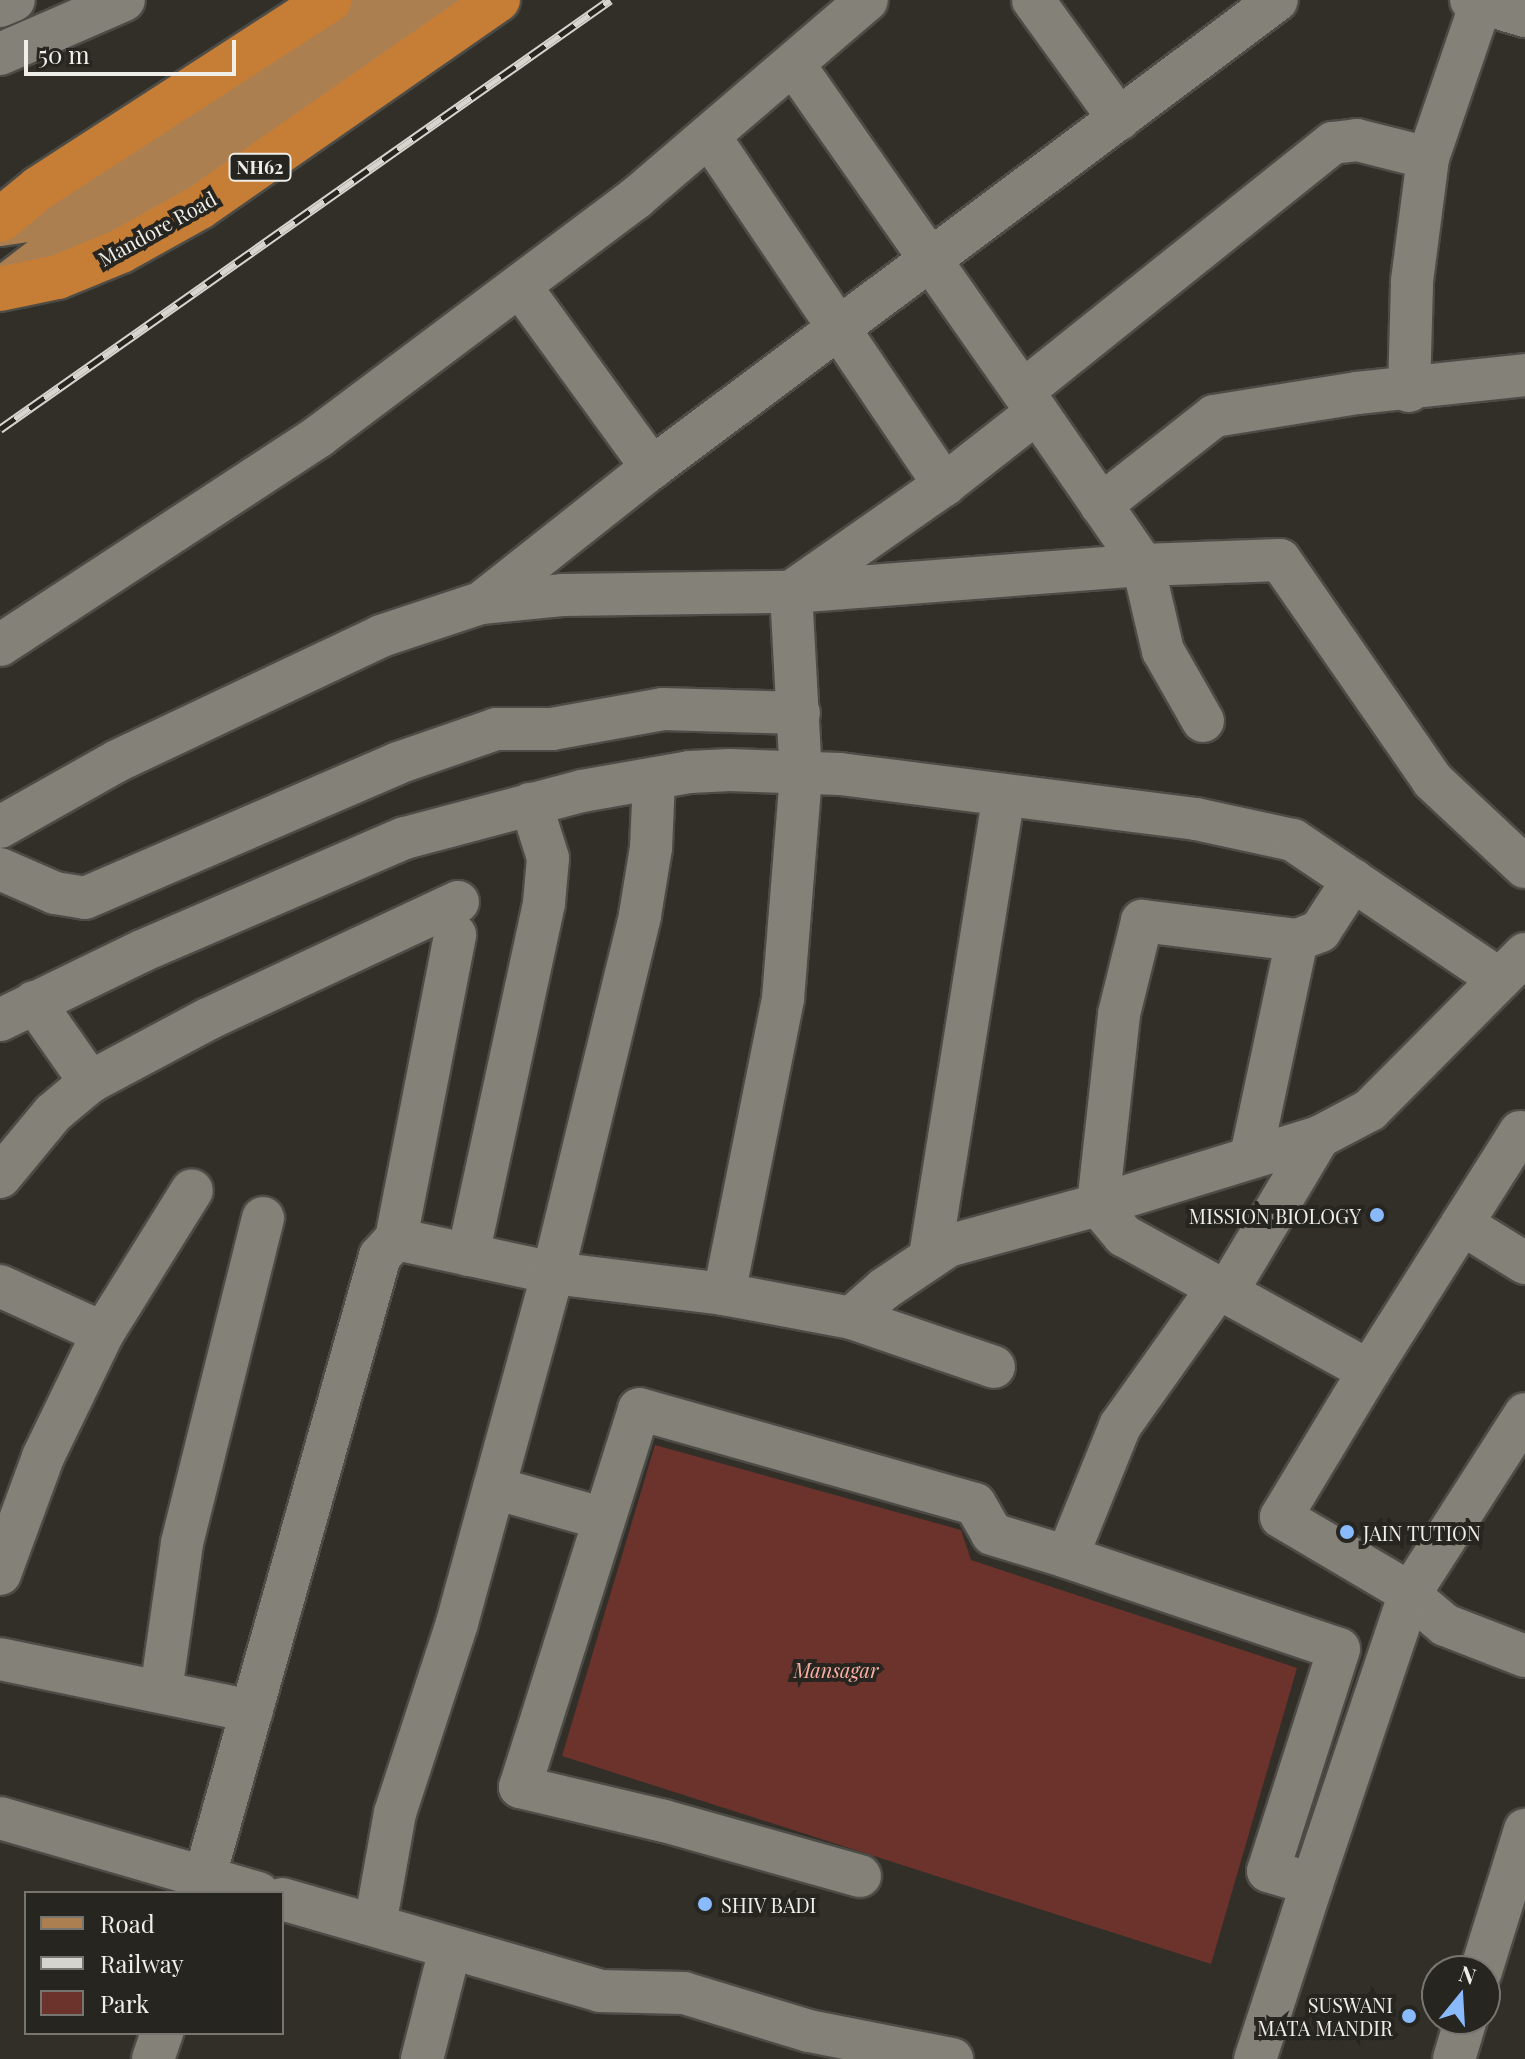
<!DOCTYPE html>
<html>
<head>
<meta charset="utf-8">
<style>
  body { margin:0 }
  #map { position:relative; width:1525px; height:2059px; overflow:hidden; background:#312f28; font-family:"Playfair Display",serif }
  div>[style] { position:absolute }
  .green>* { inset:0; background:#6c332c }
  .roads { filter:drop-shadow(2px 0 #4c4b45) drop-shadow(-2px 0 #4c4b45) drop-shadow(0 2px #4c4b45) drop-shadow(0 -2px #4c4b45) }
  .minor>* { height:42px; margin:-21px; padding:0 21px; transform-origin:21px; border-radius:21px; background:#848179 }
  .major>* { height:44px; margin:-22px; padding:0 22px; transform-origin:22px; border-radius:22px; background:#ac7f51 }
  .highway>* { height:44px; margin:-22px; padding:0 22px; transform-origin:22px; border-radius:22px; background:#c67d36 }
  .rail>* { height:9px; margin-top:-4.5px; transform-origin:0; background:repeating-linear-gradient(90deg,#27251f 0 18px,#d6d4cf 0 36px); box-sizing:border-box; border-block:2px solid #d6d4cf }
  .dots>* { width:22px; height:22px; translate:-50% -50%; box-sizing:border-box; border:4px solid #27251f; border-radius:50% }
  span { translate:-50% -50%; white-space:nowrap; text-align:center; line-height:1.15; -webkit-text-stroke:8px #27251f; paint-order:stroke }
  .shield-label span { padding:2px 6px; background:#27251f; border:2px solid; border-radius:6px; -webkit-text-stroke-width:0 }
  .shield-label { font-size:18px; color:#efeee9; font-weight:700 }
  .street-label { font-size:20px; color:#efeee9 }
  .poi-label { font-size:20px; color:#efeee9 }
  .right { translate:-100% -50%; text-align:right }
  .left { translate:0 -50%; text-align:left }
  .park-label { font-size:20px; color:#fcb0a5; font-style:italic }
  .legend { position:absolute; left:24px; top:1891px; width:260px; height:144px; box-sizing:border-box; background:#27251f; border:2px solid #777570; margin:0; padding:10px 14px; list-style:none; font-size:24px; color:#efeee9 }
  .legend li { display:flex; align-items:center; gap:16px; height:40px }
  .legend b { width:40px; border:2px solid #777570 }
  .north { position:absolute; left:1421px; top:1955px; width:80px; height:80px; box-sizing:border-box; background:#27251f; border:2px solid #777570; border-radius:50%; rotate:18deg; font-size:22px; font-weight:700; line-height:32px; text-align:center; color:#efeee9 }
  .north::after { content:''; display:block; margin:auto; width:28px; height:36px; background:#88bafc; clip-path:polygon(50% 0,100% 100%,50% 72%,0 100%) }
  .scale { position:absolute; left:24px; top:40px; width:212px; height:36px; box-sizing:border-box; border:4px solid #efeee9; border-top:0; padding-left:10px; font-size:24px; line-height:28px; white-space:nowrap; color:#efeee9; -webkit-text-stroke:6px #27251f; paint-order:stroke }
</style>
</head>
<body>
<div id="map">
  <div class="green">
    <i style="clip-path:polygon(655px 1445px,961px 1530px,971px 1560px,1297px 1668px,1211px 1964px,562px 1756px)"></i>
  </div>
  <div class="roads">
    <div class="minor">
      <i style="left:1033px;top:0;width:147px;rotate:54.1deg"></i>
      <i style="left:1471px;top:0;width:56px;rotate:16.5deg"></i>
      <i style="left:0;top:6px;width:15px;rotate:-23deg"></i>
      <i style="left:0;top:54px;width:135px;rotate:-23.5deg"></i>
      <i style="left:709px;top:136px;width:421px;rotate:56deg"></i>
      <i style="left:520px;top:286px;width:225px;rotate:54deg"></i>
      <i style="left:1023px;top:391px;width:397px;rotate:-38.7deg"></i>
      <i style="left:1333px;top:143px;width:24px;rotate:-7deg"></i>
      <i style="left:1357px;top:140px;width:73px;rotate:14.2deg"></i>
      <i style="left:1428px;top:158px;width:164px;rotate:-71.1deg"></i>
      <i style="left:1409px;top:391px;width:110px;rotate:-88.4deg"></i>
      <i style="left:1412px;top:281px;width:124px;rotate:-82.6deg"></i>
      <i style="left:1037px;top:412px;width:186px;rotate:55.3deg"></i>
      <i style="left:1143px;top:565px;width:353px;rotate:175.6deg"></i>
      <i style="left:791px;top:592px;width:183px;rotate:86.9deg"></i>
      <i style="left:801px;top:775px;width:225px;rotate:94.6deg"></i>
      <i style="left:783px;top:999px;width:301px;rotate:101.3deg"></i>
      <i style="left:724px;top:1294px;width:129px;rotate:10.7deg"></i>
      <i style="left:851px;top:1318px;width:44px;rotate:-41.3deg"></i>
      <i style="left:884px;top:1289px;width:77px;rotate:-33.9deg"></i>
      <i style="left:948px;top:1246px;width:156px;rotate:-15.3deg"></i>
      <i style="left:1098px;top:1205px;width:192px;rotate:-83.7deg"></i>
      <i style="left:1119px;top:1014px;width:96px;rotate:-76.1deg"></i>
      <i style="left:1142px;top:921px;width:156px;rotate:7deg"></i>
      <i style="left:1101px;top:505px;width:144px;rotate:-38.2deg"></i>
      <i style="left:1214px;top:416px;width:145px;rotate:-9.1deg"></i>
      <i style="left:1357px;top:393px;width:169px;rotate:-6.1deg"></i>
      <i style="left:481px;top:603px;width:209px;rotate:-38.4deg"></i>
      <i style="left:645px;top:473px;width:789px;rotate:-36.81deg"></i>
      <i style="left:0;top:645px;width:381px;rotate:-33.2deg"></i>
      <i style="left:319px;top:436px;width:396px;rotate:-36.9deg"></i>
      <i style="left:636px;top:198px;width:304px;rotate:-40.6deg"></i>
      <i style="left:1203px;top:721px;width:81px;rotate:-119.7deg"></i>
      <i style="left:1163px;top:651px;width:88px;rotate:-103.1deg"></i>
      <i style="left:1143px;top:565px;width:137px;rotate:-2.1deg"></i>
      <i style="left:1280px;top:560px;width:269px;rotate:55.3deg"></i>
      <i style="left:1433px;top:781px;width:126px;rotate:43.1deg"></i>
      <i style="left:0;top:827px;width:134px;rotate:-29.4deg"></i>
      <i style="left:117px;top:761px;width:292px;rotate:-25.3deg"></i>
      <i style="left:381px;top:636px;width:105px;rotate:-18.3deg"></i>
      <i style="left:481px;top:603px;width:81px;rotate:-5.6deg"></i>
      <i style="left:562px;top:595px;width:229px;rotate:-0.8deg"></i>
      <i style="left:791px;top:592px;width:187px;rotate:-35deg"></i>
      <i style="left:944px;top:485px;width:118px;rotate:-38.1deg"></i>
      <i style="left:1037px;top:412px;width:425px;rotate:-125deg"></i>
      <i style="left:0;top:869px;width:60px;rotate:23.6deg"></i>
      <i style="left:55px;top:893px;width:30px;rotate:9deg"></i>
      <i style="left:85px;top:898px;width:341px;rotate:-23.3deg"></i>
      <i style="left:398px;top:763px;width:104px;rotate:-19.1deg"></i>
      <i style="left:496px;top:729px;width:56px"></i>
      <i style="left:552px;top:729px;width:113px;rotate:-10.2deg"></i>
      <i style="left:663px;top:709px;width:136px;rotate:1.7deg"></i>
      <i style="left:34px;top:1002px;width:98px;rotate:55deg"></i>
      <i style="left:0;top:1020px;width:158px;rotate:-25.9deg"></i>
      <i style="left:142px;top:951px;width:286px;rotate:-23.3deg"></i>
      <i style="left:405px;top:838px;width:183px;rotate:-14.9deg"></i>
      <i style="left:582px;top:791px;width:110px;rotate:-10deg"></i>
      <i style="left:690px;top:772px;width:40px;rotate:-2.9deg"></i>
      <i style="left:730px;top:770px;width:110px;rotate:2.1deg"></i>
      <i style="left:840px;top:774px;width:359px;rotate:7.2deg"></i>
      <i style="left:1196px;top:819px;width:99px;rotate:12.2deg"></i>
      <i style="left:1293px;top:840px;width:249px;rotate:34deg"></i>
      <i style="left:1520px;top:1132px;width:283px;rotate:122.3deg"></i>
      <i style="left:1369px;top:1371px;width:280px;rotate:-151.1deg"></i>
      <i style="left:1124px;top:1236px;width:40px;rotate:-130deg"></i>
      <i style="left:1098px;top:1205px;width:231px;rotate:-17.1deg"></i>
      <i style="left:1319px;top:1137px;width:58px;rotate:-27.9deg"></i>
      <i style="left:1370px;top:1110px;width:220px;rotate:-45.2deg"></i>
      <i style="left:1251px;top:1156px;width:221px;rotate:-78deg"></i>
      <i style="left:1297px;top:940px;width:25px;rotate:-21deg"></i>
      <i style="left:1320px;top:931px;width:61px;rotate:-57.1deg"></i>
      <i style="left:0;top:1177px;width:83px;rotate:-50.4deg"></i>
      <i style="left:53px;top:1113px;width:48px;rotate:-40deg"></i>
      <i style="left:90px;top:1082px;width:134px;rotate:-28.1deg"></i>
      <i style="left:208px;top:1019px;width:276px;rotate:-25.1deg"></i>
      <i style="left:1462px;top:1224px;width:74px;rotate:31.8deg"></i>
      <i style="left:396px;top:1239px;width:310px;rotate:-79deg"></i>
      <i style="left:468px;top:1255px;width:360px;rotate:-77.8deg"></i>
      <i style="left:544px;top:903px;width:45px;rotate:-84.9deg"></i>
      <i style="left:548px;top:858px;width:57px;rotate:-107.5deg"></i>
      <i style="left:930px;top:1256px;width:466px;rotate:-80.9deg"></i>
      <i style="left:0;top:1286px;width:113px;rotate:24.5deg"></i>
      <i style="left:1218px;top:1288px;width:169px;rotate:125.4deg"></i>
      <i style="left:1120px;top:1426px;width:141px;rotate:112deg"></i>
      <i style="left:1067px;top:1557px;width:287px;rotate:18.7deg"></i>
      <i style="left:1339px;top:1649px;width:233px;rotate:107.7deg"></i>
      <i style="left:1268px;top:1871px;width:46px;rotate:16.5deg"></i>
      <i style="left:1312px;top:1884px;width:184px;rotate:108deg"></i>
      <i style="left:1226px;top:1293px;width:182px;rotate:-59.2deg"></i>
      <i style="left:851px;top:1318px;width:151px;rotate:18.9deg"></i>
      <i style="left:1369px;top:1371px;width:170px;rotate:121.1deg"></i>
      <i style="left:1281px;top:1517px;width:138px;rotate:30.5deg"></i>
      <i style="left:1400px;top:1587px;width:59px;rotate:40.2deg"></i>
      <i style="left:1445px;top:1625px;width:86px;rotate:21.2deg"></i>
      <i style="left:494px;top:1488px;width:114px;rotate:15.7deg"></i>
      <i style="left:0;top:1574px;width:125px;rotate:-69.8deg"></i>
      <i style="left:43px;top:1457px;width:138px;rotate:-64.2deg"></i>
      <i style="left:103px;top:1333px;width:168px;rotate:-58.1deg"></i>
      <i style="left:0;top:1659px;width:257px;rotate:11.7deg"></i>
      <i style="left:161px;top:1691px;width:149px;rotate:-81.9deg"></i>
      <i style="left:182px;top:1543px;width:335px;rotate:-76deg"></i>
      <i style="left:0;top:1818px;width:269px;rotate:16.2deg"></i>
      <i style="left:860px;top:1876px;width:204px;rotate:-164.3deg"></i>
      <i style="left:664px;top:1821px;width:148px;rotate:-166.7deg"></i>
      <i style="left:520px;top:1787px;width:396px;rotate:-72.5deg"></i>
      <i style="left:639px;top:1409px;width:349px;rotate:15.8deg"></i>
      <i style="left:975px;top:1504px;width:34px;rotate:60deg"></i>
      <i style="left:992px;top:1534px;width:78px;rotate:17deg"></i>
      <i style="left:204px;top:1879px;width:647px;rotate:-74.22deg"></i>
      <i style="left:380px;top:1256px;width:23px;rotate:-47deg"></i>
      <i style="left:396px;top:1239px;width:161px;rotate:12.2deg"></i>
      <i style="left:553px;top:1273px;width:368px;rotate:-76.3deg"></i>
      <i style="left:640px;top:915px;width:68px;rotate:-80.7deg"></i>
      <i style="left:651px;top:848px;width:68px;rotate:-87.5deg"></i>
      <i style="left:1312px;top:1884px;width:305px;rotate:-71.4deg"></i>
      <i style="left:1409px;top:1595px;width:215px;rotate:-57.3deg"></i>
      <i style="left:282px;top:1899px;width:331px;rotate:16.1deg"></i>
      <i style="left:600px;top:1991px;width:84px;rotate:1.4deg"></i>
      <i style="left:684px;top:1993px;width:131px;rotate:16.9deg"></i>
      <i style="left:809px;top:2031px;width:146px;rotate:11.1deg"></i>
      <i style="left:375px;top:1925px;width:114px;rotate:-79.9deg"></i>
      <i style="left:395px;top:1813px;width:200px;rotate:-71.9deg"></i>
      <i style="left:457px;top:1623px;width:363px;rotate:-74.7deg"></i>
      <i style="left:553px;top:1273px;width:172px;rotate:7deg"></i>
      <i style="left:1481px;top:1971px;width:148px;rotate:-72.7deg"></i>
      <i style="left:153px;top:2059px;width:28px;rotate:-71deg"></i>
      <i style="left:422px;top:2059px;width:114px;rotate:-75.7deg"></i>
      <i style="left:1454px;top:2059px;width:42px;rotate:-73.3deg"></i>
    </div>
    <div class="major">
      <i style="left:0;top:224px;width:41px;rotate:-8.3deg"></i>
      <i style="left:41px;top:218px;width:142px;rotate:-29.1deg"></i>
      <i style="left:165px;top:149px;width:261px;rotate:-34.8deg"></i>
      <i style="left:8px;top:285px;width:61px;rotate:-37.6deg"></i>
      <i style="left:56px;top:248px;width:199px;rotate:-30.2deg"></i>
      <i style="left:228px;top:148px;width:259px;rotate:-34.9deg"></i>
    </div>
    <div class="highway">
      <i style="left:0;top:220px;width:50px;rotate:-39.4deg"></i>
      <i style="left:39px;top:188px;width:346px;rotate:-32.9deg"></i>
      <i style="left:0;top:289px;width:59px;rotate:-11.7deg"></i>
      <i style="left:58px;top:277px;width:68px;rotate:-22.4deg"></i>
      <i style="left:121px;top:251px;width:90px;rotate:-29.1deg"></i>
      <i style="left:200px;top:207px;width:363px;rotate:-34.8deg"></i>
    </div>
  </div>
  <div class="rail">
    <i style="left:0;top:429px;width:746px;rotate:-35.12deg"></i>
  </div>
  <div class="dots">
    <i style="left:1377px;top:1215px;background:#88bafc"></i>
    <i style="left:1347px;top:1532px;background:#88bafc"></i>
    <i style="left:705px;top:1904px;background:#88bafc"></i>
    <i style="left:1409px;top:2016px;background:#88bafc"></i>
  </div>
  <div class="shield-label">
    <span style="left:260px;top:167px">NH62</span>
  </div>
  <div class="street-label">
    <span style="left:157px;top:228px;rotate:-29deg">Mandore Road</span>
  </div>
  <div class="poi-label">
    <span class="right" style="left:1361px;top:1215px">MISSION BIOLOGY</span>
    <span class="left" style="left:1363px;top:1532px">JAIN TUTION</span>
    <span class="left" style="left:721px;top:1904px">SHIV BADI</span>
    <span class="right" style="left:1393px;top:2016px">SUSWANI<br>MATA MANDIR</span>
  </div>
  <div class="park-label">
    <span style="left:836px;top:1669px">Mansagar</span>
  </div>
  <ul class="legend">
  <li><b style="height:10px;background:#ac7f51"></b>Road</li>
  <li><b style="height:10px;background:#d6d4cf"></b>Railway</li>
  <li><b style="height:22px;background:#6c332c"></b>Park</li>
  </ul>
  <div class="north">N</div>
  <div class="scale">50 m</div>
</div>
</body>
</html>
